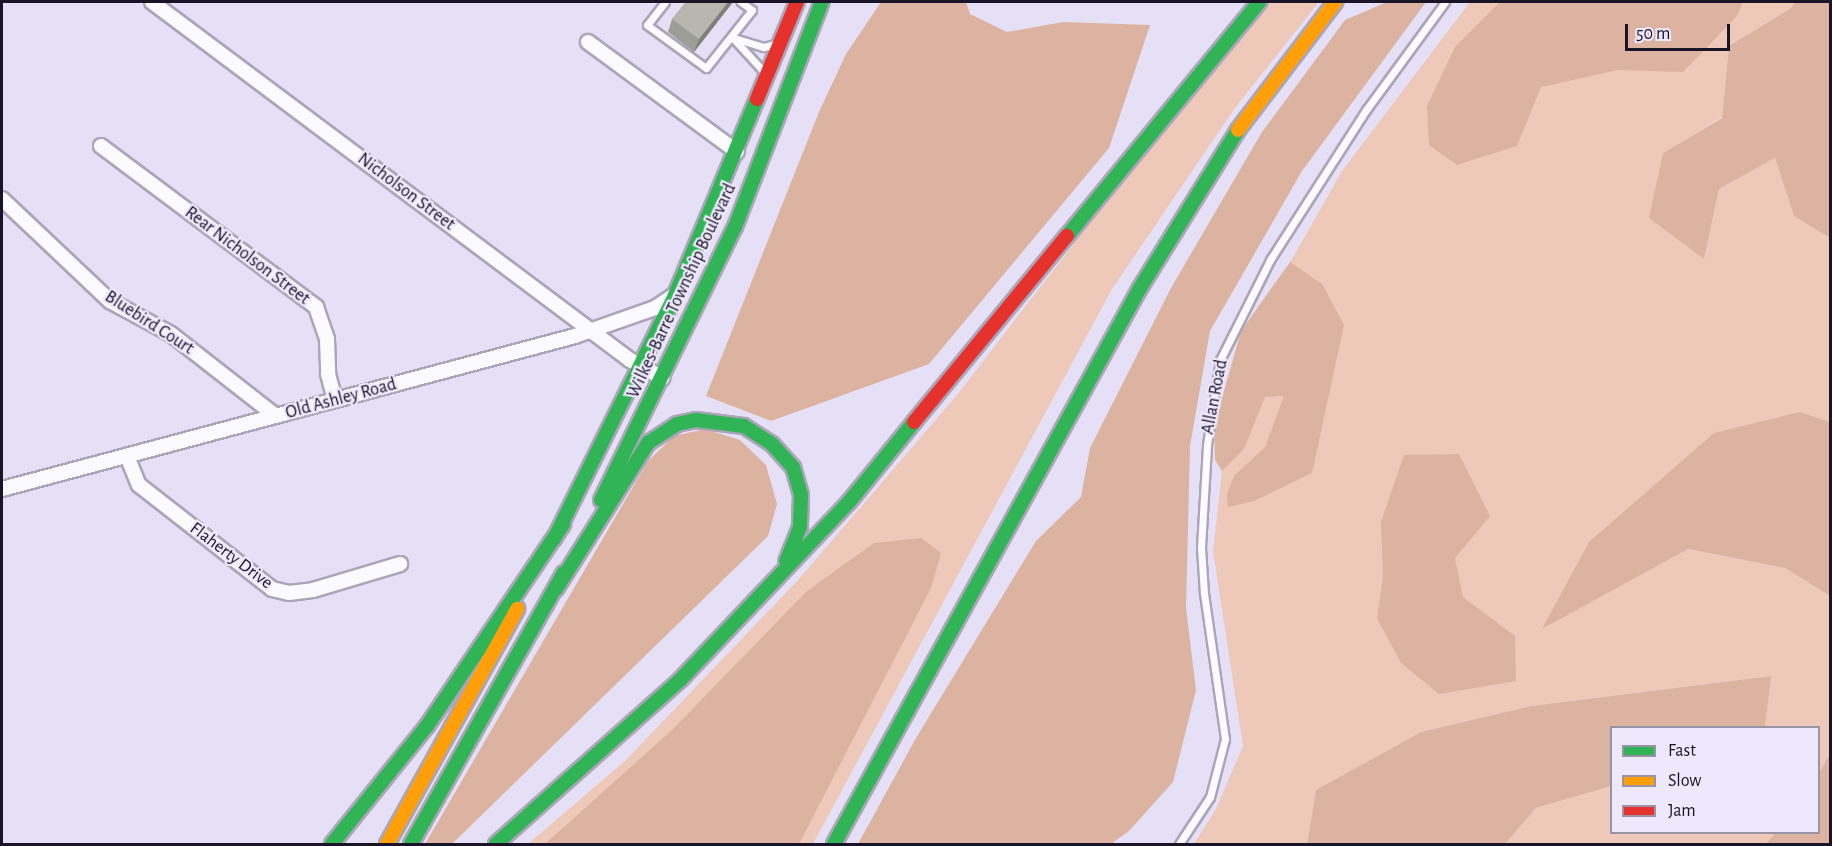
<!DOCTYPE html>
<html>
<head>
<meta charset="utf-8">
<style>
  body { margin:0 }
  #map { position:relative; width:1832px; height:846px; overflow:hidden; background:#e6e0f6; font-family:"Alegreya Sans",sans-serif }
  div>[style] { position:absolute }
  .green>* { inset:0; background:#eec8b8 }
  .forest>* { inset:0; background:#dcb3a0 }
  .roads { filter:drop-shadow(2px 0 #aba5b8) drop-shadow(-2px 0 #aba5b8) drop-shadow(0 2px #aba5b8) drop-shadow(0 -2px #aba5b8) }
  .lane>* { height:7px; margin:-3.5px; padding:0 3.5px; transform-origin:3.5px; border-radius:3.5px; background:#fbfafe }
  .street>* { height:14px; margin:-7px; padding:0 7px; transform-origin:7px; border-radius:7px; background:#fbfafe }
  .fast>* { height:14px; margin:-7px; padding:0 7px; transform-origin:7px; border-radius:7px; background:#30b455 }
  .slow>* { height:14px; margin:-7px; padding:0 7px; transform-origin:7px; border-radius:7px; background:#ff9f0a }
  .jam>* { height:14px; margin:-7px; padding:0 7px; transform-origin:7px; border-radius:7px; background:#e5322d }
  .wall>* { inset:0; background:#9d9d97 }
  .shaded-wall>* { inset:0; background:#80807b }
  .building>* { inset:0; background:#b7b7b0 }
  span { translate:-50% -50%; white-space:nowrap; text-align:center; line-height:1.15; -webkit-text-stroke:4.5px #ede8fc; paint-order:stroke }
  .street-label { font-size:18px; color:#191426 }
  .frame { position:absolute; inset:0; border:3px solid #191426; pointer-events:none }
  .legend { position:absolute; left:1610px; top:726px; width:210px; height:108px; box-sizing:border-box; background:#ede8fc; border:2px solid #9893a6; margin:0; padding:8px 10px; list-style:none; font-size:18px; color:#191426 }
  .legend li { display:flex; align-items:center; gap:12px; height:30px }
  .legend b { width:30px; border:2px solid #9893a6 }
  .scale { position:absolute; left:1625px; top:24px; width:105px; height:27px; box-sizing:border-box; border:3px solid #191426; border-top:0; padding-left:8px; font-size:18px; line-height:21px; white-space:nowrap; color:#191426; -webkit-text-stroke:4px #ede8fc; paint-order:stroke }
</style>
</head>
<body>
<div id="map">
  <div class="green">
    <i style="clip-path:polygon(1270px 2px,1319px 2px,1235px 108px,1112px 289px,813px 844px,528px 844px,626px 760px,799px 579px,957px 395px,1129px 172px)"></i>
    <i style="clip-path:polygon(1470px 2px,1795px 2px,1791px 8px,1729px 46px,1722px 117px,1663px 153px,1704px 259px,1719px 189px,1775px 158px,1794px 216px,1830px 238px,1830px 422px,1800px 412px,1543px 628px,1688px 549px,1785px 568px,1830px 596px,1830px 754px,1819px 773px,1818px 728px,1765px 727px,1770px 676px,1531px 706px,1421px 732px,1316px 790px,1307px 844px,1194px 844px,1216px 809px,1243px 746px,1213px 551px,1224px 453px,1246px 340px,1342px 171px)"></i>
    <i style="clip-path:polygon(1611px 786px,1612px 832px,1775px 833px,1766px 844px,1505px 844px,1536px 808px)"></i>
  </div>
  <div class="forest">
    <i style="clip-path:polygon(881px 2px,966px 2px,970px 14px,1007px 32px,1063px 22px,1150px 25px,1109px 148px,929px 364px,771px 421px,706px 396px,819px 112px,846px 54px)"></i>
    <i style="clip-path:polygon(1387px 2px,1426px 2px,1302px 171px,1210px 331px,1190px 446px,1186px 608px,1196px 690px,1173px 782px,1129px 831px,1111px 844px,858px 844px,916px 738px,1036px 541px,1081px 497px,1090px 448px,1171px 288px,1262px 132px,1345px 20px)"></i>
    <i style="clip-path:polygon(1500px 2px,1743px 2px,1737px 16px,1683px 72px,1618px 70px,1541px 87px,1517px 146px,1457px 165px,1429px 145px,1427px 106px,1455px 47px)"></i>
    <i style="clip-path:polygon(1795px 2px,1830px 2px,1830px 238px,1794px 216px,1775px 158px,1719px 189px,1704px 259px,1649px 218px,1663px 153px,1722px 118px,1729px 46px,1791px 8px)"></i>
    <i style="clip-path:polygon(1290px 262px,1322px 284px,1344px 325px,1312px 473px,1254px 501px,1228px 507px,1227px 494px,1234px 476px,1265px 447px,1284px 396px,1265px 397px,1244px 449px,1222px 471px,1215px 460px,1214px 426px,1241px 331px)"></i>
    <i style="clip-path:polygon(1800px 412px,1830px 422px,1830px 596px,1785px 568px,1688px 549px,1542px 629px,1589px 542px,1714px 433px)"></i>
    <i style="clip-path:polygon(705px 429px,740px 440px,766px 465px,777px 504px,768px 536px,452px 844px,425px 844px,648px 461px,674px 436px)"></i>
    <i style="clip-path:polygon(1459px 454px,1490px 516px,1455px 558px,1463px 597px,1515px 636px,1516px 681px,1439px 694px,1401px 663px,1377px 618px,1383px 577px,1381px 522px,1404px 455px)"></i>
    <i style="clip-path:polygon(921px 538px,941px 553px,931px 588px,799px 844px,545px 844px,673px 729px,807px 591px,874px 543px)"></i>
    <i style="clip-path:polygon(1771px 676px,1765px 727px,1612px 728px,1611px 786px,1536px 808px,1505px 844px,1307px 844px,1316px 790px,1421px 732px,1531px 706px)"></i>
    <i style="clip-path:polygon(1830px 754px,1830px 844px,1766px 844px,1775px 833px,1818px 832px,1819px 773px)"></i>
  </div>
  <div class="roads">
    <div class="lane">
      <i style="left:665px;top:2px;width:29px;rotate:128deg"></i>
      <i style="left:647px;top:25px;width:73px;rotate:36.1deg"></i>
      <i style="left:706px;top:68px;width:74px;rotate:-51.6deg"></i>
      <i style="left:752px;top:10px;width:14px;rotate:-144deg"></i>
      <i style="left:732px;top:37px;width:49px;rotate:47.5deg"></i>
      <i style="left:734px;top:38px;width:31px;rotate:17deg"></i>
      <i style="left:764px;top:47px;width:11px;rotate:-15deg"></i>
      <i style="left:1179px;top:844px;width:56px;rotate:-56.6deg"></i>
      <i style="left:1210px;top:797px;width:60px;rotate:-75.5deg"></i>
      <i style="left:1225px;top:739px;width:147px;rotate:-98.2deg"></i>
      <i style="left:1204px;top:594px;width:47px;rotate:-93.7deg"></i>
      <i style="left:1201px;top:547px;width:102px;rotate:-86.6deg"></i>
      <i style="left:1207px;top:445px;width:86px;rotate:-81.3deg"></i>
      <i style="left:1220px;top:360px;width:112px;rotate:-63.4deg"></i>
      <i style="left:1270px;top:260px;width:178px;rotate:-57.4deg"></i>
      <i style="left:1366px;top:110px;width:134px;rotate:-53.8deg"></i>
    </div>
    <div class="street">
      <i style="left:152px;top:2px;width:597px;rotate:36.83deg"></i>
      <i style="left:630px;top:360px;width:37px;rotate:29deg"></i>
      <i style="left:588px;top:42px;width:185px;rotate:36.4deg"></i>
      <i style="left:101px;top:146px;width:269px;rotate:36.8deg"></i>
      <i style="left:316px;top:307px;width:34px;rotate:71deg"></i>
      <i style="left:327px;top:339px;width:35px;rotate:88deg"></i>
      <i style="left:328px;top:374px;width:27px;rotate:75deg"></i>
      <i style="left:2px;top:199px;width:149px;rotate:43.4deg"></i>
      <i style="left:110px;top:301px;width:69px;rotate:28.4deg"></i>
      <i style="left:171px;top:334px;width:133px;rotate:38deg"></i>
      <i style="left:127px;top:456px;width:31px;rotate:68deg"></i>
      <i style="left:139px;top:485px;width:169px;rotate:38deg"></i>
      <i style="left:272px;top:589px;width:17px;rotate:13deg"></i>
      <i style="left:289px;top:593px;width:24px;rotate:-7deg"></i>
      <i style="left:313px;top:590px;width:91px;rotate:-16.6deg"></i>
      <i style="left:2px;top:489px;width:593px;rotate:-14.95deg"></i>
      <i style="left:575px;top:336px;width:85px;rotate:-19.3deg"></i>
      <i style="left:655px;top:308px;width:22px;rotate:-34deg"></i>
    </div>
    <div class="fast">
      <i style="left:1067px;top:236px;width:303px;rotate:-50.6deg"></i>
      <i style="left:601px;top:500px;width:304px;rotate:-63.9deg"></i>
      <i style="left:735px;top:227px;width:241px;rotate:-68.9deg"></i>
      <i style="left:554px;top:539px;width:272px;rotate:-63.6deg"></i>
      <i style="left:675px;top:295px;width:212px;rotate:-67.3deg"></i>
      <i style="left:556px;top:589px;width:173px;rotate:-57.8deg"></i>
      <i style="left:648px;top:443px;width:35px;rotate:-33deg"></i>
      <i style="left:677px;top:424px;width:19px;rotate:-12deg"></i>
      <i style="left:696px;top:420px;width:48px;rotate:7.1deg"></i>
      <i style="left:744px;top:426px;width:33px;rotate:33deg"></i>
      <i style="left:772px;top:444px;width:31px;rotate:48deg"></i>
      <i style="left:793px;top:467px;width:29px;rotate:74deg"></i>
      <i style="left:801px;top:495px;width:32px;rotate:92deg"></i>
      <i style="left:800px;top:527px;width:37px;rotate:112deg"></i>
      <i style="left:332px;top:844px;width:151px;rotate:-51.2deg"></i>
      <i style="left:427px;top:726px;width:244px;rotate:-56deg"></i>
      <i style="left:411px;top:844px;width:311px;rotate:-60.6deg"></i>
      <i style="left:496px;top:844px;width:246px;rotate:-41.7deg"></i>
      <i style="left:680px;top:680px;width:245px;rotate:-46.5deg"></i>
      <i style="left:849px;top:502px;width:103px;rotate:-50.9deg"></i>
      <i style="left:834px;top:844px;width:635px;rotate:-61.17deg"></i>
      <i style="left:1140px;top:288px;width:186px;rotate:-58.2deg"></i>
    </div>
    <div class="slow">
      <i style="left:1238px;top:130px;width:161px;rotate:-52.8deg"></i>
      <i style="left:387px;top:844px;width:269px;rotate:-61deg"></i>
    </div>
    <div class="jam">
      <i style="left:757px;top:99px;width:105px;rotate:-67.6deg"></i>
      <i style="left:914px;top:422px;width:241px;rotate:-50.6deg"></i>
    </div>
  </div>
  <div class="wall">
    <i style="clip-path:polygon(686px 2px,733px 2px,694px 52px,668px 32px,672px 19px)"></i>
  </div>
  <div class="shaded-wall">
    <i style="clip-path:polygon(728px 2px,733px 2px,694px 52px,699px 39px)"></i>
  </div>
  <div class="building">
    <i style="clip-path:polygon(686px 2px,728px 2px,699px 39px,672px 19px)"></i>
  </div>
  <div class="street-label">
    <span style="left:406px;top:192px;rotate:37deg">Nicholson Street</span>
    <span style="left:247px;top:256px;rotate:37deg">Rear Nicholson Street</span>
    <span style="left:682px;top:291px;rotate:-65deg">Wilkes-Barre Township Boulevard</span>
    <span style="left:149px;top:323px;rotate:33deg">Bluebird Court</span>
    <span style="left:1215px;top:397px;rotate:-79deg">Allan Road</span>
    <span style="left:341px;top:399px;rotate:-15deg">Old Ashley Road</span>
    <span style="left:231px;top:556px;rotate:37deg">Flaherty Drive</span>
  </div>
  <div class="frame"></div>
  <ul class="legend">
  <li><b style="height:8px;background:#30b455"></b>Fast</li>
  <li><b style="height:8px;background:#ff9f0a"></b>Slow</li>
  <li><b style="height:8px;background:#e5322d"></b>Jam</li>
  </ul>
  <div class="scale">50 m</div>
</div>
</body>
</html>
